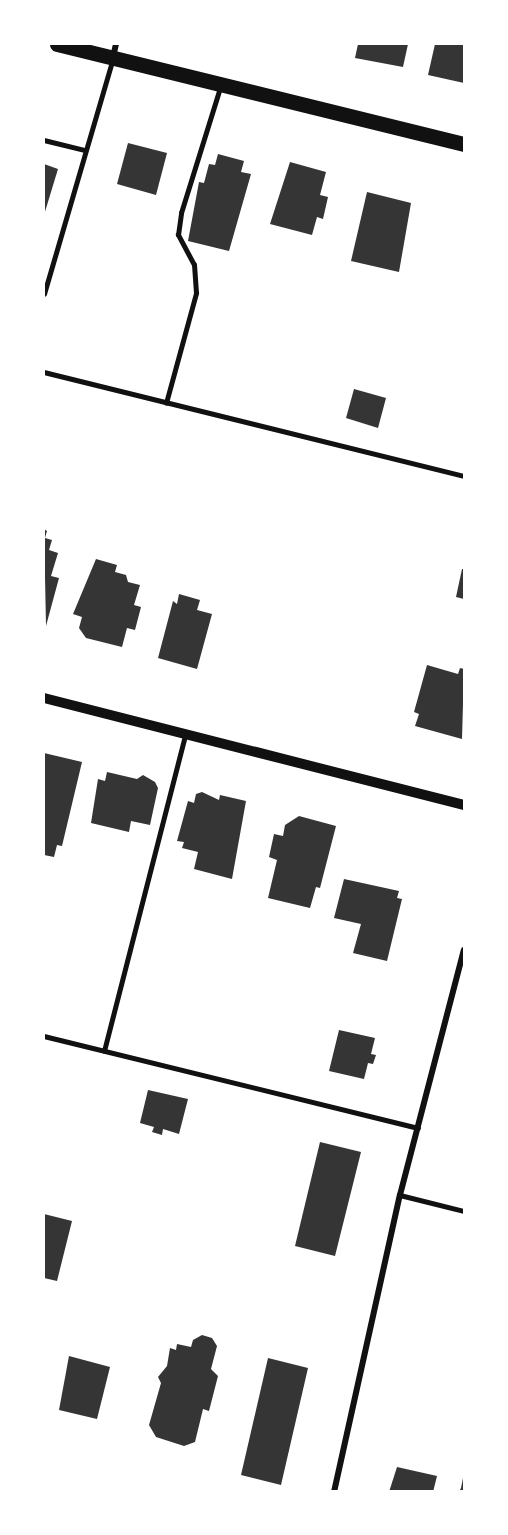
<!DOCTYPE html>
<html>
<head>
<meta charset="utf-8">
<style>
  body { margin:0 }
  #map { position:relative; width:508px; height:1535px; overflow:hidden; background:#fff; font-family:Barlow,sans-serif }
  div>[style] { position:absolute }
  .building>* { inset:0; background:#353535 }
  .service>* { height:4.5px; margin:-2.25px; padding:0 2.25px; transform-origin:2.25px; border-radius:2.25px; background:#111 }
  .minor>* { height:6px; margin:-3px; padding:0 3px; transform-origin:3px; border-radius:3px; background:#111 }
  .tertiary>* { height:10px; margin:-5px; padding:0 5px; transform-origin:5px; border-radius:5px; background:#111 }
  .primary>* { height:15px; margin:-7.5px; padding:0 7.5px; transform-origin:7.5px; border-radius:7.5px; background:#111 }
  span { translate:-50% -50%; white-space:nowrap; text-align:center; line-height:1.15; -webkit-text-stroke:4.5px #fff; paint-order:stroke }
  .frame { position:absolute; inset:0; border:45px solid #fff; pointer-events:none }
</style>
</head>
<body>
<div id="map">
  <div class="building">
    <i style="clip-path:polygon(358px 44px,408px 44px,403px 67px,355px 58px)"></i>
    <i style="clip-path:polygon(435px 44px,464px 44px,464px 83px,428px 75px)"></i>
    <i style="clip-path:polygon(128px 143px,167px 153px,156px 195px,117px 184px)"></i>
    <i style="clip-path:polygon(218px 154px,244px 161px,241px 172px,251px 174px,229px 251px,188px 241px,199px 182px,204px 183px,209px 164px,215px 165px)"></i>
    <i style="clip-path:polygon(290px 162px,326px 172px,320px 195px,328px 197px,323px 219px,317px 217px,312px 235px,270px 224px)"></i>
    <i style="clip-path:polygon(44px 164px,58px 169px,44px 215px)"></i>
    <i style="clip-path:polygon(367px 192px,411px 203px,399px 272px,351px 261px)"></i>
    <i style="clip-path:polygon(354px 389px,386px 398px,378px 428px,346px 418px)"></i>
    <i style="clip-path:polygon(44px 529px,47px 531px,45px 538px,52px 540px,49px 550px,58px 553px,51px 576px,59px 578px,46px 626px)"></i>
    <i style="clip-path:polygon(96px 559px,117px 565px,115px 572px,126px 575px,128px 582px,140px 585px,134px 605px,141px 607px,135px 630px,127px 628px,122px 647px,86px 638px,79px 628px,82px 617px,73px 614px)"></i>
    <i style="clip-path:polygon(462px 569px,464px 569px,464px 599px,456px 597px)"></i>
    <i style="clip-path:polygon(179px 594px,200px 600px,197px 610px,212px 614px,197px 669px,158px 658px,173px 601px,177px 604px)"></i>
    <i style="clip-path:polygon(427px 665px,458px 674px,460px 668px,464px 669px,462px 739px,415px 726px,419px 714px,414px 712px)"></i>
    <i style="clip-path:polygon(44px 753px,82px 762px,62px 846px,57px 845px,54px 857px,44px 855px)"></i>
    <i style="clip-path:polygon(107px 772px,137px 779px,143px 775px,155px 782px,158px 788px,150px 825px,131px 821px,129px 832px,91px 823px,98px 779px,105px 781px)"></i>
    <i style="clip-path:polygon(202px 792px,219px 800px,220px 795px,246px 801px,232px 879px,194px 869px,198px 852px,182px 848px,184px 842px,177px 841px,188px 801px,194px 803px,196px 794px)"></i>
    <i style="clip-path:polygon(299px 816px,336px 826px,320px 888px,316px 887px,310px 908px,268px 898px,277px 860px,269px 857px,274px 834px,283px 836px,285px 825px)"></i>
    <i style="clip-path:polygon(344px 879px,399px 891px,397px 898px,402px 899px,387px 961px,353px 953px,361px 924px,334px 918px)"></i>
    <i style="clip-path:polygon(339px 1030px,375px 1038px,371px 1054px,376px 1055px,373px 1064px,368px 1063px,364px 1079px,329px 1071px)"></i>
    <i style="clip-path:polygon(148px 1090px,188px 1099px,179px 1134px,163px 1129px,162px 1135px,152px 1132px,154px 1127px,140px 1123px)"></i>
    <i style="clip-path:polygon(320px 1142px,361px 1152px,335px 1256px,295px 1246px)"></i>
    <i style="clip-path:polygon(44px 1214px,72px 1221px,57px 1281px,44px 1278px)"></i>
    <i style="clip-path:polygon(202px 1335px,212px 1338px,217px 1346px,211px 1369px,218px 1376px,209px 1411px,203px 1409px,195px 1442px,184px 1446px,156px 1437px,149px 1425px,161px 1383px,158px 1377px,167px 1366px,170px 1348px,176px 1350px,177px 1344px,191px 1347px,193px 1340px)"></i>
    <i style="clip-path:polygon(69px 1356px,110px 1367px,97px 1419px,59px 1410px)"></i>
    <i style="clip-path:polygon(268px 1358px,308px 1368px,281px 1485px,241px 1475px)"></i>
    <i style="clip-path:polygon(397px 1467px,437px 1476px,433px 1492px,389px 1492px)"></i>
    <i style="clip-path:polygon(463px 1478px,464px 1492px,459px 1492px,461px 1488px)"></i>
  </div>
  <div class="service">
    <i style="left:44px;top:140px;width:42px;rotate:13.7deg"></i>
    <i style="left:44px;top:294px;width:243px;rotate:-73.7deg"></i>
    <i style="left:44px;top:372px;width:433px;rotate:13.9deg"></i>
    <i style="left:166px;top:403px;width:114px;rotate:-74.7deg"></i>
    <i style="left:196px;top:293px;width:28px;rotate:-94deg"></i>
    <i style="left:194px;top:265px;width:34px;rotate:-118deg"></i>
    <i style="left:178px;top:235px;width:22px;rotate:-82deg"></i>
    <i style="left:181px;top:213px;width:131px;rotate:-72.7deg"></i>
    <i style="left:44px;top:1036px;width:385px;rotate:13.8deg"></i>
    <i style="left:104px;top:1051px;width:326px;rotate:-75.6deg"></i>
    <i style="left:400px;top:1195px;width:66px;rotate:14deg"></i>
  </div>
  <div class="minor">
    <i style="left:113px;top:57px;width:13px;rotate:-77deg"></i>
    <i style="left:334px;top:1492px;width:304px;rotate:-77.5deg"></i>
    <i style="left:400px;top:1195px;width:253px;rotate:-75.4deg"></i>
  </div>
  <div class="tertiary">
    <i style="left:44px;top:698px;width:433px;rotate:14.3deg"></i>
  </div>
  <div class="primary">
    <i style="left:57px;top:44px;width:419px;rotate:13.8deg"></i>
  </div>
  <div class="frame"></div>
</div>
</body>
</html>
